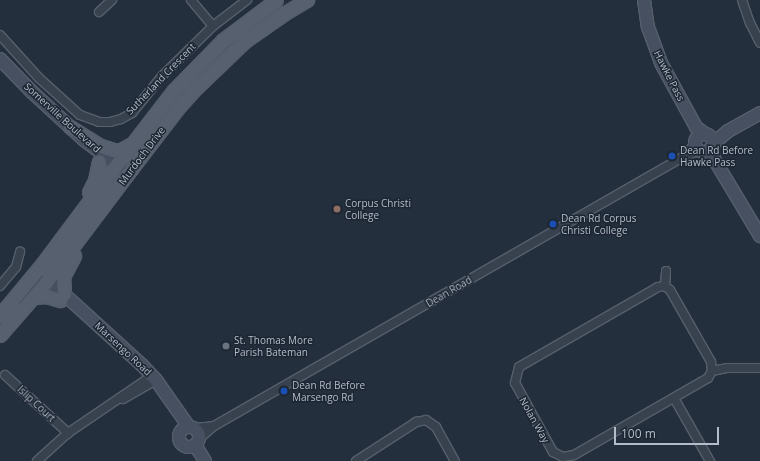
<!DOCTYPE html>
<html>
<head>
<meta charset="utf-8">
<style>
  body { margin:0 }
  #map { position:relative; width:760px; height:461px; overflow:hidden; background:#242f3e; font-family:"Open Sans",sans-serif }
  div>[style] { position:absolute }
  .roads { filter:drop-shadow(1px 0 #565f6c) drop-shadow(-1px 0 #565f6c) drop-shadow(0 1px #565f6c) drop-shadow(0 -1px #565f6c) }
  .street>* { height:8px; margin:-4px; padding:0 4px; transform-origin:4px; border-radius:4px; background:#38414e }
  .secondary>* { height:12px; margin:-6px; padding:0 6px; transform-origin:6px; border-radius:6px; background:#465061 }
  .secondary>.ring { margin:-6px; padding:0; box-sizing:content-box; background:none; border:12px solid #465061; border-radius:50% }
  .primary>* { height:13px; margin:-6.5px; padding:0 6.5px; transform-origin:6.5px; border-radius:6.5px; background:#56606e }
  .dots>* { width:11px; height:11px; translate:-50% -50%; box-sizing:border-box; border:2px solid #1d2633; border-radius:50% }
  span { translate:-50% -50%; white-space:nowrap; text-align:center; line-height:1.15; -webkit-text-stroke:3px #1d2633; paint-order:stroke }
  .street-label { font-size:10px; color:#b4bcc9 }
  .poi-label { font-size:10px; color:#b4bcc9 }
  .left { translate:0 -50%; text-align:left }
  .scale { position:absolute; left:614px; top:427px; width:105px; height:18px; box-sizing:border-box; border:2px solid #b4bcc9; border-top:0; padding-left:5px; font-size:12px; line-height:14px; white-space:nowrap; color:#b4bcc9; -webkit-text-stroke:3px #1d2633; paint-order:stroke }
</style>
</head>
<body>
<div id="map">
  <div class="roads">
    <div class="street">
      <i style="left:191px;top:0;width:34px;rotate:50deg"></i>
      <i style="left:742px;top:0;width:24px;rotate:71deg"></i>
      <i style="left:750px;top:23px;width:22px;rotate:63deg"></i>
      <i style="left:99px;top:12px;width:18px;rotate:-43deg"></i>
      <i style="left:0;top:35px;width:58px;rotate:47.8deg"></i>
      <i style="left:39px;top:78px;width:55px;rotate:42.1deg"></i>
      <i style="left:80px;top:115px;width:20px;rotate:20deg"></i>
      <i style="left:99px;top:122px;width:11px"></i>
      <i style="left:110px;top:122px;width:11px;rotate:-15deg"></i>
      <i style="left:121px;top:119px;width:13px;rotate:-29deg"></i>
      <i style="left:132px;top:113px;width:48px;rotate:-51deg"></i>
      <i style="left:162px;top:76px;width:71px;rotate:-44.4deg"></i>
      <i style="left:213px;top:26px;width:43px;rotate:-37.4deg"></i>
      <i style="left:684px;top:156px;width:18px;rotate:-47deg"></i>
      <i style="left:0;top:286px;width:25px;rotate:-50deg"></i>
      <i style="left:16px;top:267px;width:16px;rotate:-75deg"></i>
      <i style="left:665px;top:286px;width:6px;rotate:39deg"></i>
      <i style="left:670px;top:290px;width:83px;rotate:60.3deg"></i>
      <i style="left:711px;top:362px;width:9px;rotate:84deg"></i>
      <i style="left:712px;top:371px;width:8px;rotate:120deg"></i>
      <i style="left:708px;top:378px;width:155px;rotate:150.1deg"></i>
      <i style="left:574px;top:455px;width:11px;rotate:170deg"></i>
      <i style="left:563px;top:457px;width:11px;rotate:-153deg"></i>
      <i style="left:553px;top:452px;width:79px;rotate:-118.8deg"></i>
      <i style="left:515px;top:383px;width:16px;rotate:-76deg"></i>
      <i style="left:519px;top:367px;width:160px;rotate:-29.9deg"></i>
      <i style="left:658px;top:287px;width:7px;rotate:-8deg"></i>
      <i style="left:665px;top:286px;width:15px;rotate:-86deg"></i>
      <i style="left:712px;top:371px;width:16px;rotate:-11deg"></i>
      <i style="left:728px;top:368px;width:32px"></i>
      <i style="left:5px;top:375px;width:86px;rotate:42.6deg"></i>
      <i style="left:674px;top:398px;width:73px;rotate:60.3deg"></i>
      <i style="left:123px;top:399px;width:38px;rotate:-30deg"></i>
      <i style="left:195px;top:428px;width:18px;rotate:-6deg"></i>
      <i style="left:200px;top:438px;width:18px;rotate:-41deg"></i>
      <i style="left:214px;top:426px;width:541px;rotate:-29.84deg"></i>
      <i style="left:683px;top:157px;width:18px;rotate:-22deg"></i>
      <i style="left:37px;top:461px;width:42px;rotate:-42.1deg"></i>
      <i style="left:68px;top:433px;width:102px;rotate:-34.2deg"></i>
      <i style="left:356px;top:461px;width:72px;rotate:-33deg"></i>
      <i style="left:416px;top:422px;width:10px;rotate:-11deg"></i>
      <i style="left:426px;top:420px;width:12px;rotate:35deg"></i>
      <i style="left:436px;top:427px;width:39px;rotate:61deg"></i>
    </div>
    <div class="secondary">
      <i style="left:644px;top:0;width:27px;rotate:82deg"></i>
      <i style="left:648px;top:27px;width:38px;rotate:70deg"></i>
      <i style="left:661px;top:63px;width:73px;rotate:61.3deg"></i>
      <i style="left:696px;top:127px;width:11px;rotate:38deg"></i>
      <i style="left:0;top:59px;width:46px;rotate:45.9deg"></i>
      <i style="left:32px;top:92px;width:71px;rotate:42.7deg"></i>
      <i style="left:84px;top:140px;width:55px;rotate:36.9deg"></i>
      <i class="ring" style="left:695px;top:134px;width:6px;height:6px"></i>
      <i style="left:713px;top:144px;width:20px;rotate:-41deg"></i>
      <i style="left:728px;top:131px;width:37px;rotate:-29deg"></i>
      <i style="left:711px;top:148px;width:11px;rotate:75deg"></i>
      <i style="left:714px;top:159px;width:90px;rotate:59.1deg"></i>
      <i style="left:21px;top:298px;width:22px;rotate:-43deg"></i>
      <i style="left:37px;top:283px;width:9px;rotate:-6deg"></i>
      <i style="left:46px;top:282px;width:9px;rotate:21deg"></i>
      <i style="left:54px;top:285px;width:119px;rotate:42.3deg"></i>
      <i style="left:142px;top:365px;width:21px;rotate:47deg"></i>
      <i style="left:156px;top:380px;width:57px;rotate:54.9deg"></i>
      <i class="ring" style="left:179px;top:427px;width:8px;height:8px"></i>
      <i style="left:195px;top:445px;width:19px;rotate:58deg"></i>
    </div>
    <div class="primary">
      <i style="left:70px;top:127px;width:36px;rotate:32deg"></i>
      <i style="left:101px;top:146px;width:13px;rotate:18deg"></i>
      <i style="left:113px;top:150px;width:6px;rotate:9deg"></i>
      <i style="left:119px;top:151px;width:13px;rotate:-29deg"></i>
      <i style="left:89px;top:192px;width:13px;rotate:-63deg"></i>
      <i style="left:95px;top:180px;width:19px;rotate:-78deg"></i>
      <i style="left:64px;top:294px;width:17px;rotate:-93deg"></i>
      <i style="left:63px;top:277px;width:24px;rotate:-62deg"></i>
      <i style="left:34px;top:297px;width:12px;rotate:-5deg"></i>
      <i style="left:46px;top:296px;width:15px;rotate:16deg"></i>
      <i style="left:0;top:315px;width:67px;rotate:-50.4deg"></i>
      <i style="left:43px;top:263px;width:129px;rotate:-53.2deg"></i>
      <i style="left:120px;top:160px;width:88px;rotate:-52.4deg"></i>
      <i style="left:174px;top:90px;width:70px;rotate:-45.6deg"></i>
      <i style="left:223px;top:40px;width:66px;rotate:-37deg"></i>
      <i style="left:0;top:335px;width:70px;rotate:-49deg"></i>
      <i style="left:46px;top:282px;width:141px;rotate:-53deg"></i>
      <i style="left:131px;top:169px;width:76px;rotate:-52.5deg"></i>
      <i style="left:177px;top:109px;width:30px;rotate:-48deg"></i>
      <i style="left:197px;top:87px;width:66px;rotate:-43.8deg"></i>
      <i style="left:245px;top:41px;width:49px;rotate:-35deg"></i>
      <i style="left:285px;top:13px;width:26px;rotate:-31deg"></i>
    </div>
  </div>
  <div class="dots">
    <i style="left:672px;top:156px;background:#1a4fb4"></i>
    <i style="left:337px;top:209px;background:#8d6e63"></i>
    <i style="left:553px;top:224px;background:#1a4fb4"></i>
    <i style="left:226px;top:346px;background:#6b7280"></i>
    <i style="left:284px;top:391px;background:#1a4fb4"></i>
  </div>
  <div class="street-label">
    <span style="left:669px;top:76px;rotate:63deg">Hawke Pass</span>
    <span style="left:161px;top:79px;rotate:-46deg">Sutherland Crescent</span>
    <span style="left:62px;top:118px;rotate:42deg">Somerville Boulevard</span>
    <span style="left:142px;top:156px;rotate:-53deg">Murdoch Drive</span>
    <span style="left:449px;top:292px;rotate:-30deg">Dean Road</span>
    <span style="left:123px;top:349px;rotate:43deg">Marsengo Road</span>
    <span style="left:36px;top:404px;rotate:43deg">Islip Court</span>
    <span style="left:534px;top:420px;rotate:61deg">Nolan Way</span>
  </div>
  <div class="poi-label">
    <span class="left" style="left:680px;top:156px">Dean Rd Before<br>Hawke Pass</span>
    <span class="left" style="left:345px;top:209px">Corpus Christi<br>College</span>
    <span class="left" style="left:561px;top:224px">Dean Rd Corpus<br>Christi College</span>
    <span class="left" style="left:234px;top:346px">St. Thomas More<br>Parish Bateman</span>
    <span class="left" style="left:292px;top:391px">Dean Rd Before<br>Marsengo Rd</span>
  </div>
  <div class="scale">100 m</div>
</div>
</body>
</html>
